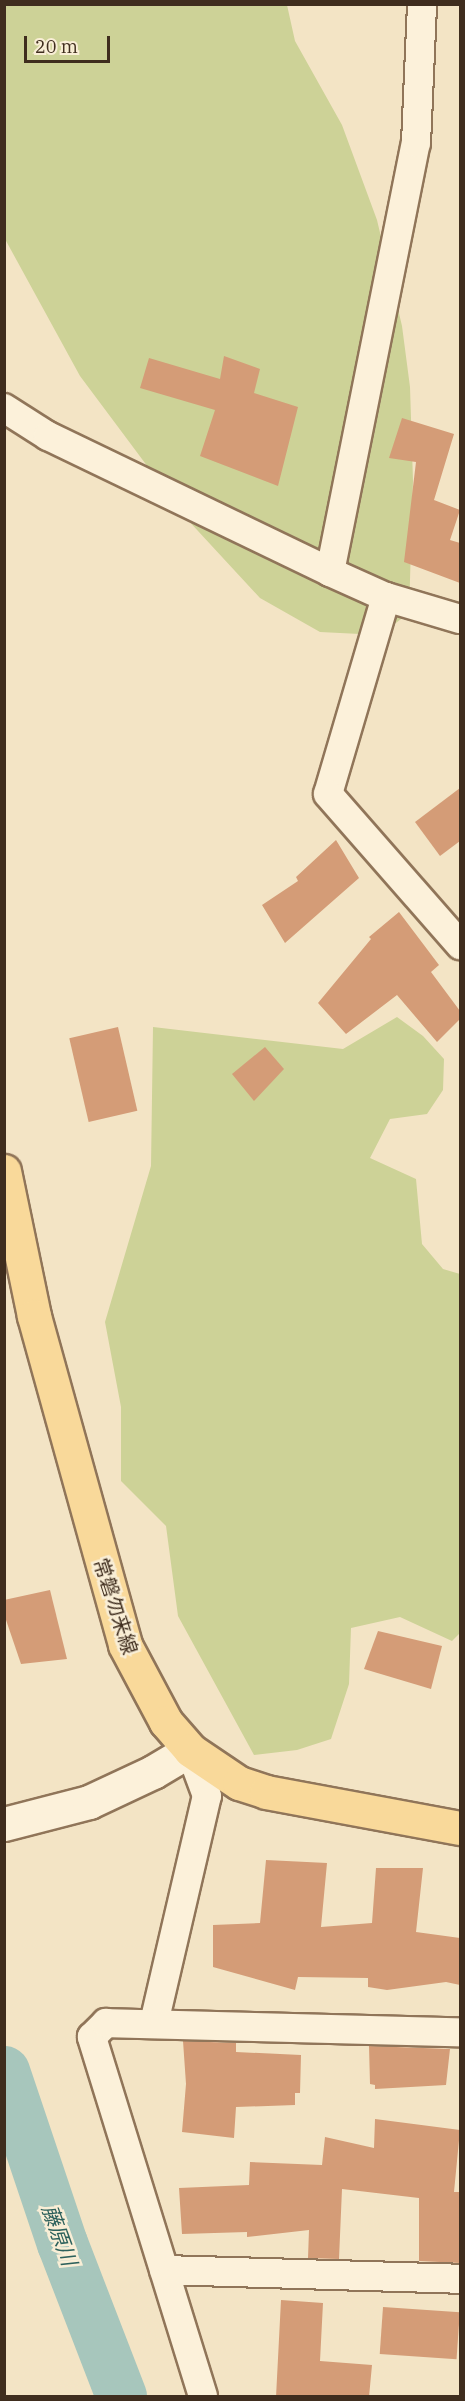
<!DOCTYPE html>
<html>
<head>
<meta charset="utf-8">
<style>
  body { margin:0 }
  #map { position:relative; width:465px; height:2401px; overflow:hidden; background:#f3e4c5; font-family:"IBM Plex Serif","Noto Sans JP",serif }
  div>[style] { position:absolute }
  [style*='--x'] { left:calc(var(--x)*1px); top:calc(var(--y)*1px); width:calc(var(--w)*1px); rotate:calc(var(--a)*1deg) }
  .green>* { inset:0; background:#cdd297 }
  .river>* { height:51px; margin:-25.5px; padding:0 25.5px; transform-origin:25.5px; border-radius:25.5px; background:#a7c6bc }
  .building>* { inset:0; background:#d49c77; transform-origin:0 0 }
  .roads { filter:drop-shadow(2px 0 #907559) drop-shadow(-2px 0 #907559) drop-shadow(0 2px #907559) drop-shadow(0 -2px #907559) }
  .street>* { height:28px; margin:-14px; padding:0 14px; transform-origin:14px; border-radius:14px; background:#fcf1da }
  .secondary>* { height:33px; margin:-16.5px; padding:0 16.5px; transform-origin:16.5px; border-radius:16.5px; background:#fcf1da }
  .primary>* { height:33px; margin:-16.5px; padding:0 16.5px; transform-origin:16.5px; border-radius:16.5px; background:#f9d99a }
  span { translate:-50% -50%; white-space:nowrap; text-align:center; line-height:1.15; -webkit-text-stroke:5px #f9eed6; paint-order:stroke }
  .street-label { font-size:20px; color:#3f2d1e }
  .water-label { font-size:21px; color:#2c605b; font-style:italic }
  .frame { position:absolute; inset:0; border:6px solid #3f2d1e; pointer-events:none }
  .scale { position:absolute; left:24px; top:36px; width:86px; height:27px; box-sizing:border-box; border:3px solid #3f2d1e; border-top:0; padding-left:8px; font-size:18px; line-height:21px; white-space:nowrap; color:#3f2d1e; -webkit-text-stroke:4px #f9eed6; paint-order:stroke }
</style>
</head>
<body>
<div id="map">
  <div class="green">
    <div style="clip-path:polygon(4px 5px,287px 5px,295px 41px,342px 125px,377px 220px,402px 326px,410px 387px,413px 481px,409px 613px,380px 635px,320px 632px,260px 598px,186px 518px,80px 376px,5px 239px)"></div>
    <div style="clip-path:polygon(397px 1017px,423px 1036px,444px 1059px,443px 1090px,427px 1114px,390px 1119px,370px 1158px,416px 1179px,422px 1244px,443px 1269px,460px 1274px,460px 1633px,452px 1641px,400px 1617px,351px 1628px,349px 1684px,331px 1739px,297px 1750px,254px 1755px,178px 1616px,166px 1526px,121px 1481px,121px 1407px,105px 1322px,151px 1166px,153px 1027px,343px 1049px)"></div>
  </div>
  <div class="river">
    <div style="--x:4;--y:2071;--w:182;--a:71.4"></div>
    <div style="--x:62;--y:2243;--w:164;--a:68.9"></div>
  </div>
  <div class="building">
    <div style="clip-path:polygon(224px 356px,260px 369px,254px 393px,298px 407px,278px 486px,200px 456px,215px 410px,140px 388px,149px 358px,220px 379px)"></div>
    <div style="clip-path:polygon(402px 418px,454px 434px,434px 500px,460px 510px,450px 540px,460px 543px,460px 583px,404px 562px,416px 462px,389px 458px)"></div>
    <div style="clip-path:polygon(460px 788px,460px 841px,440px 856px,415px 822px)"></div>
    <div style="clip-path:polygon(336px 840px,359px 878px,285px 943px,262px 905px,298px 881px,296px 877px)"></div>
    <div style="clip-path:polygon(399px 912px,439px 965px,431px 972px,460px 1011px,460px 1019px,437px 1042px,397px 995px,346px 1034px,318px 1003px,371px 939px,369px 937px)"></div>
    <div style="left:118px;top:1027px;width:86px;height:50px;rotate:77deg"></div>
    <div style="clip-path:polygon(265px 1047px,284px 1069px,254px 1101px,232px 1074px)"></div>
    <div style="clip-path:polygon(50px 1590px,67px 1659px,21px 1664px,4px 1614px,4px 1600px)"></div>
    <div style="clip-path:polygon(378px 1631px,442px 1646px,431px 1689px,364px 1669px)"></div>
    <div style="clip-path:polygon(266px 1860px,327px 1863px,321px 1927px,372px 1923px,376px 1868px,423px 1868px,416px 1932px,460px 1938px,460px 1985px,446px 1982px,387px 1990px,368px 1987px,368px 1978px,298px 1977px,295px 1990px,213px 1967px,213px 1925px,260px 1923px)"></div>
    <div style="clip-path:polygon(183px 2041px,236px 2043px,236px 2052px,301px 2055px,300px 2093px,295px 2093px,295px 2105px,236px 2107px,234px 2138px,182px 2132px,186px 2084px)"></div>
    <div style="clip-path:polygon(369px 2046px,450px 2049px,446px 2085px,375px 2089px,375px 2085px,370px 2084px)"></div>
    <div style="clip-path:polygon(375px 2119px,460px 2130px,454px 2192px,460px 2192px,460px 2263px,419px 2261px,419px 2198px,342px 2189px,339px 2259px,308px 2258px,309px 2230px,247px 2237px,247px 2232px,182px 2234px,179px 2188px,249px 2185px,250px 2162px,322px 2165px,325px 2137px,374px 2148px)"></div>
    <div style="clip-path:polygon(281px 2300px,323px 2303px,320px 2361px,372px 2365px,369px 2397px,276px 2397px)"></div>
    <div style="left:383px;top:2307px;width:77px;height:47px;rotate:4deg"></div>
  </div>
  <div class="roads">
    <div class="street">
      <div style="--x:4;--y:408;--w:52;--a:32.5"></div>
      <div style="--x:48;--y:436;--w:313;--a:25.7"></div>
      <div style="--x:330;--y:572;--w:61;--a:24.1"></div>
      <div style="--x:386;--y:597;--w:77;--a:16.6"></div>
      <div style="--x:330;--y:572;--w:438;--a:-78.7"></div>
      <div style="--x:416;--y:143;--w:139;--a:-87.5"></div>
      <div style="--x:386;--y:597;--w:205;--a:106.4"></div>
      <div style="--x:328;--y:794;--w:201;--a:48.8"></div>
      <div style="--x:154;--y:2023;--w:233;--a:-76.9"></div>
      <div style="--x:207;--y:1796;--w:49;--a:-110.3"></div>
      <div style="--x:164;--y:2270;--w:296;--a:1.7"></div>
      <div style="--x:203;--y:2396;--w:376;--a:-107.2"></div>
      <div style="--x:92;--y:2037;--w:20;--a:-45"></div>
      <div style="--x:106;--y:2023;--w:354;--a:1.5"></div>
    </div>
    <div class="secondary">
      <div style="--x:4;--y:1824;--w:88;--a:-14.5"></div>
      <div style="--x:89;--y:1802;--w:71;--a:-25.1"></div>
      <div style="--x:153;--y:1772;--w:43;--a:-30.7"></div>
    </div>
    <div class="primary">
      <div style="--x:4;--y:1171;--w:148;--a:78.3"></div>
      <div style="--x:34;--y:1316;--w:341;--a:74.5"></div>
      <div style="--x:125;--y:1645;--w:87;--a:62"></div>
      <div style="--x:166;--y:1722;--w:37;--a:49"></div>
      <div style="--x:190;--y:1750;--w:59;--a:34"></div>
      <div style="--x:239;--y:1783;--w:28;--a:18"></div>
      <div style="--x:266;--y:1792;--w:197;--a:10.5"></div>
    </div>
  </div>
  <div class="street-label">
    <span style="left:116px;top:1606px;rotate:72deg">常磐勿来線</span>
  </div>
  <div class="water-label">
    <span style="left:60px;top:2235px;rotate:70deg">藤原川</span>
  </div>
  <div class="frame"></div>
  <div class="scale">20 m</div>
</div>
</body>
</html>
